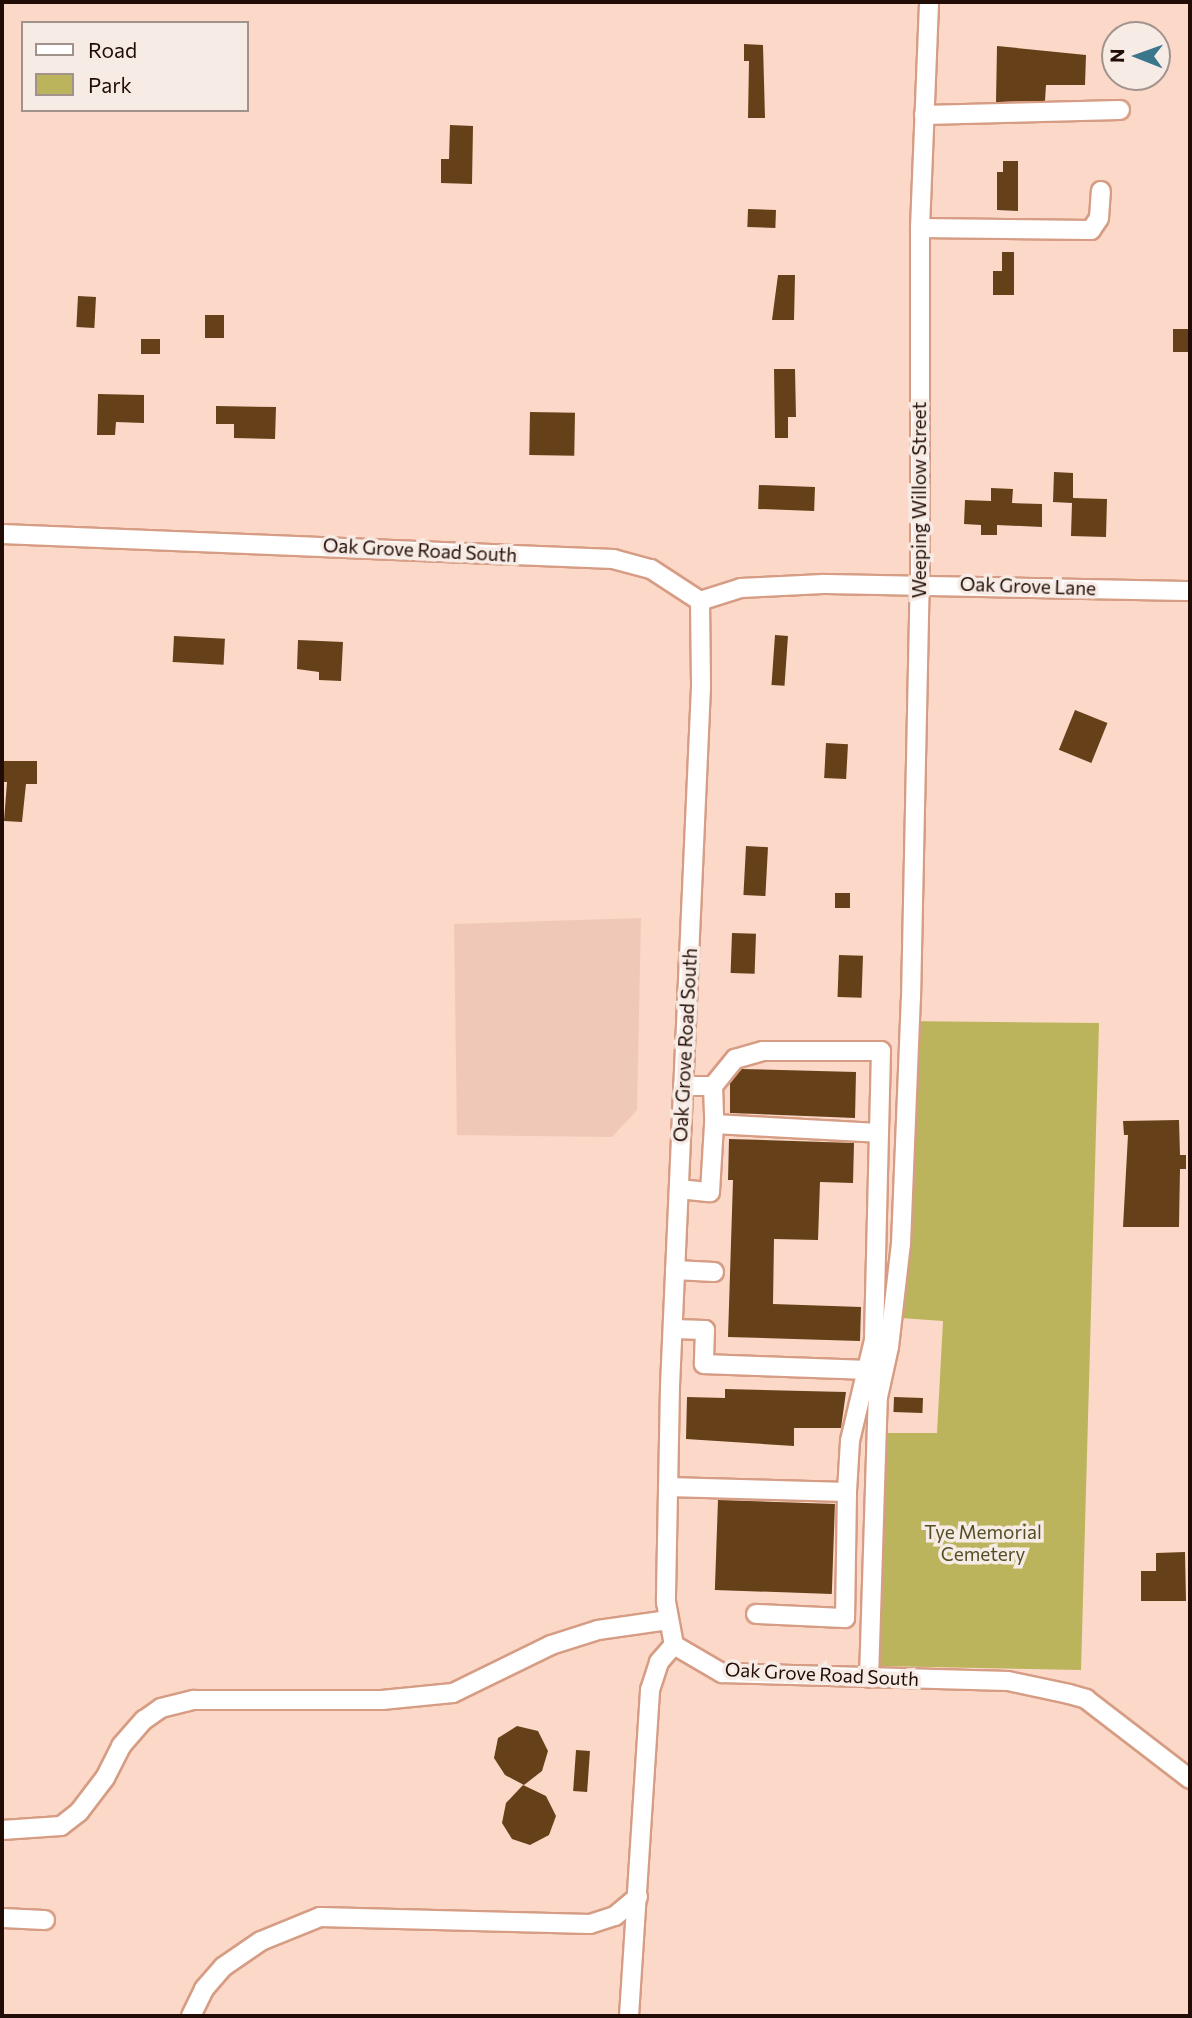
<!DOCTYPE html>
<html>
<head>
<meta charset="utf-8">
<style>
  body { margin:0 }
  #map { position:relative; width:1192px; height:2018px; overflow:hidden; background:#fcd8c8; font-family:Commissioner,sans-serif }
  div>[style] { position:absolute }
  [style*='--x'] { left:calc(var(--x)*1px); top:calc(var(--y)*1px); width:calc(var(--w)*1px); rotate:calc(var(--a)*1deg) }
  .built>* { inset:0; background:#f0c8b8 }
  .green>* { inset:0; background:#bbb45d }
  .building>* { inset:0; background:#654019; transform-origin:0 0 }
  .roads { filter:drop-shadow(2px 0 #d69d84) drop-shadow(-2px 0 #d69d84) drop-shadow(0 2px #d69d84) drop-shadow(0 -2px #d69d84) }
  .minor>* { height:18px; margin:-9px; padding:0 9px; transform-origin:9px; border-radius:9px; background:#fff }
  span { translate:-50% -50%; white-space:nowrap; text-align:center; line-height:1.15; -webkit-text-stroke:7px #f7ebe6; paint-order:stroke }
  .street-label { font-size:19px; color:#210d05 }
  .park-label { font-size:19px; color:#514e24 }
  .frame { position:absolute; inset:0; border:4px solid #210d05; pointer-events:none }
  .legend { position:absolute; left:21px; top:21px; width:228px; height:91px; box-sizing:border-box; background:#f7ebe6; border:2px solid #a1928c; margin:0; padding:9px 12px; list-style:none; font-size:21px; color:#210d05 }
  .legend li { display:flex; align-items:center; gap:14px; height:35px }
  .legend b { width:35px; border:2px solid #a1928c }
  .north { position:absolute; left:1101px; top:21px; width:70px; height:70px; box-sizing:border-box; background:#f7ebe6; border:2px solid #a1928c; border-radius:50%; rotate:271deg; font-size:19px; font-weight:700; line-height:28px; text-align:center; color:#210d05 }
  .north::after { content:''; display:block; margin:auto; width:24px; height:32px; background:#3a778d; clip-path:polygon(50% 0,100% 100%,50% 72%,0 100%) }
</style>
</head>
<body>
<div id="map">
  <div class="built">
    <div style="clip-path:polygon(641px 918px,637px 1110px,612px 1137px,457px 1135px,454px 924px)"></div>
  </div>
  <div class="green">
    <div style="clip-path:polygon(900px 1021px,1099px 1023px,1081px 1670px,878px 1666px,885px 1433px,937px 1433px,943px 1321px,887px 1317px)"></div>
  </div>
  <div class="building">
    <div style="clip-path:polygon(744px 44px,763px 45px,765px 118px,748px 118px,749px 61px,744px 61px)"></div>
    <div style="clip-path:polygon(997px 46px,1086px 55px,1085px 85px,1046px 85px,1045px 101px,996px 102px)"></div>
    <div style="clip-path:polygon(450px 125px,473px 126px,472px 184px,441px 183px,441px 159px,449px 159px)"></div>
    <div style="clip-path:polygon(1003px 161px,1018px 161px,1018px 211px,997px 210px,997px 172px,1003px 172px)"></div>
    <div style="left:748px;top:209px;width:28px;height:18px;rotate:2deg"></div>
    <div style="clip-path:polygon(1002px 252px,1014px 252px,1014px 295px,993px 295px,993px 271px,1002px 271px)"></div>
    <div style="clip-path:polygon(778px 275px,795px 275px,794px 320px,772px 320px)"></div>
    <div style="left:78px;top:296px;width:18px;height:31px;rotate:3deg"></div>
    <div style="left:205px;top:315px;width:19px;height:23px"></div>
    <div style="left:1173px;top:329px;width:17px;height:23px"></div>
    <div style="left:141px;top:339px;width:19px;height:15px"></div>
    <div style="clip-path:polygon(774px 369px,795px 369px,796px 417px,788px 417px,788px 438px,775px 438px)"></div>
    <div style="clip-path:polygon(98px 394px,144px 395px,144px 423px,116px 422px,115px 435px,97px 435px)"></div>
    <div style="clip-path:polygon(216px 406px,276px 407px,275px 439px,234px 438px,234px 424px,216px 424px)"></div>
    <div style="left:530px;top:412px;width:45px;height:43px;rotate:1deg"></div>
    <div style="clip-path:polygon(1054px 472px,1073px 473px,1073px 498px,1107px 499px,1106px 537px,1071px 536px,1072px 503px,1053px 502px)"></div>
    <div style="left:759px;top:485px;width:56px;height:24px;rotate:2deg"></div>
    <div style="clip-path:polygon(991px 488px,1013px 489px,1012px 503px,1042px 504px,1042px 527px,997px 525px,997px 535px,981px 535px,981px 525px,964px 524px,965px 500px,991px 501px)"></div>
    <div style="left:775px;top:635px;width:13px;height:50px;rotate:4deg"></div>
    <div style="left:174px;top:636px;width:51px;height:26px;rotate:3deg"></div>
    <div style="clip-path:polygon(298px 640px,343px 642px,341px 681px,319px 680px,319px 672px,297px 669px)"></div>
    <div style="left:1075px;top:710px;width:35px;height:43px;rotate:22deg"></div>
    <div style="left:826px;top:743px;width:22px;height:35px;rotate:3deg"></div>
    <div style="clip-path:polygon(2px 761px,37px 761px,37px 784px,26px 784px,22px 822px,4px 821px,7px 782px,2px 782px)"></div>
    <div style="left:746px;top:846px;width:22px;height:49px;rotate:3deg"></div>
    <div style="left:835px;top:893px;width:15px;height:15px"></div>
    <div style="left:732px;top:933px;width:24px;height:40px;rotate:2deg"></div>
    <div style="left:839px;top:955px;width:24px;height:42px;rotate:2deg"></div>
    <div style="clip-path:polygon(741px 1069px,856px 1072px,855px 1118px,730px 1113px,730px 1083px)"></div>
    <div style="clip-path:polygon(1179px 1120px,1180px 1155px,1186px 1155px,1186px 1169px,1180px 1169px,1179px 1227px,1123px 1227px,1128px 1135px,1124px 1135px,1123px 1121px)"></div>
    <div style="clip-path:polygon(729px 1139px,854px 1143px,853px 1183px,820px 1182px,818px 1240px,774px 1239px,773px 1304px,861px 1307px,860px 1341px,728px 1337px,733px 1180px,728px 1180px)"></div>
    <div style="clip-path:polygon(725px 1389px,846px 1392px,841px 1428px,794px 1428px,794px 1446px,686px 1439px,687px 1397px,725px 1398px)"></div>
    <div style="left:894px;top:1397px;width:29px;height:15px;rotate:2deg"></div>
    <div style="left:718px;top:1500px;width:117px;height:90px;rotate:2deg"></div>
    <div style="clip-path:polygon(1185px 1552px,1186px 1601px,1141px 1601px,1141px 1571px,1156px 1571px,1156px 1553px)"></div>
    <div style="clip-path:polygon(517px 1726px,538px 1731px,548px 1751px,542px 1771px,524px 1785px,505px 1775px,494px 1758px,498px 1738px)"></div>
    <div style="left:576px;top:1750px;width:14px;height:41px;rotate:4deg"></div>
    <div style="clip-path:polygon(523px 1785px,546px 1796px,556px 1816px,549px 1835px,530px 1845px,512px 1839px,502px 1823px,506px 1803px)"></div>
  </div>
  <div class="roads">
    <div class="minor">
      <div style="--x:924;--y:115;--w:196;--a:-1.5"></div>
      <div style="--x:920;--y:228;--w:171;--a:0.7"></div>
      <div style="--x:1091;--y:230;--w:14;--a:-56"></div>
      <div style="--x:1099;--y:218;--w:27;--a:-86"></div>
      <div style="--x:2;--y:534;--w:612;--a:2.34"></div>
      <div style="--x:613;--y:559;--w:39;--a:15"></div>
      <div style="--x:651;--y:569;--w:59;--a:33.1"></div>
      <div style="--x:700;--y:601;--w:86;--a:89.3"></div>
      <div style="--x:701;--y:687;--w:701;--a:92.54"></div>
      <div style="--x:670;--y:1387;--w:215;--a:91.1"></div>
      <div style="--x:666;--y:1602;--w:44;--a:79.5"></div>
      <div style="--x:674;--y:1645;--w:56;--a:30.3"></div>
      <div style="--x:722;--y:1673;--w:286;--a:1.6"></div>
      <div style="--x:1008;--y:1681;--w:62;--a:12"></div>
      <div style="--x:1069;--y:1694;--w:18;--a:16"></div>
      <div style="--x:1086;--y:1699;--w:131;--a:37.6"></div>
      <div style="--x:700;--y:601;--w:43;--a:-17.6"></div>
      <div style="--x:741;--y:588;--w:82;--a:-2.8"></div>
      <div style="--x:823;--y:584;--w:367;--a:1.1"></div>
      <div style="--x:683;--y:1086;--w:30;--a:0"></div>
      <div style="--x:713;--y:1086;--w:35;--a:-51"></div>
      <div style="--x:735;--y:1059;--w:29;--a:-16"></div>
      <div style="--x:763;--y:1051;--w:118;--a:0"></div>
      <div style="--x:881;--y:1051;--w:289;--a:91.4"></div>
      <div style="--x:874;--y:1340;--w:104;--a:103.4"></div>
      <div style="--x:850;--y:1441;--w:51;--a:93.4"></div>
      <div style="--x:713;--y:1086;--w:38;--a:88"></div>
      <div style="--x:679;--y:1189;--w:31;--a:6"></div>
      <div style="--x:710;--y:1192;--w:68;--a:-86.6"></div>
      <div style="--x:714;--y:1124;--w:164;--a:3.1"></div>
      <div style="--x:675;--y:1270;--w:39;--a:3"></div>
      <div style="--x:673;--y:1329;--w:32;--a:2"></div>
      <div style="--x:705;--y:1330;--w:34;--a:92"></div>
      <div style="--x:704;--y:1364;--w:163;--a:2.1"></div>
      <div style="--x:668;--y:1487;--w:179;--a:1.6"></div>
      <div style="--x:847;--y:1492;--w:126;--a:90.9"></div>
      <div style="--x:845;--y:1618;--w:89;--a:-177.4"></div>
      <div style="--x:869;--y:1678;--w:281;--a:-88.2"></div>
      <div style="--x:878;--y:1397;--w:51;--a:-77.6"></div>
      <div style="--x:889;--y:1347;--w:104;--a:-83.4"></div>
      <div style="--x:901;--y:1244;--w:245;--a:-87.7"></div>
      <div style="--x:911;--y:999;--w:416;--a:-88.8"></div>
      <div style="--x:920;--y:583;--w:355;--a:-90"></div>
      <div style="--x:920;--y:228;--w:226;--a:-87.7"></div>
      <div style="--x:2;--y:1830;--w:59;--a:-3.9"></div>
      <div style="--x:61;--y:1826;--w:23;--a:-38"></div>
      <div style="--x:79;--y:1812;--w:43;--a:-52.6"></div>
      <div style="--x:105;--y:1778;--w:36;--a:-63"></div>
      <div style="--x:121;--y:1746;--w:35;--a:-49"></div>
      <div style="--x:144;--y:1720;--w:21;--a:-35"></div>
      <div style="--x:161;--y:1708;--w:34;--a:-14"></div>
      <div style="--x:194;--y:1700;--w:188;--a:0"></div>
      <div style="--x:382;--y:1700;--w:71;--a:-5.6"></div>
      <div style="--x:453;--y:1693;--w:109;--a:-26.1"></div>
      <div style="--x:551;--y:1645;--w:49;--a:-17.7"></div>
      <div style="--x:598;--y:1630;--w:71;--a:-8.1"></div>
      <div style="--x:2;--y:1918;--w:43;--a:2.7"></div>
      <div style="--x:191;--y:2016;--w:30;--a:-64"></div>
      <div style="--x:204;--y:1989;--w:29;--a:-49"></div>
      <div style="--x:223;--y:1967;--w:46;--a:-34.4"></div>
      <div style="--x:261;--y:1941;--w:64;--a:-22.1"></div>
      <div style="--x:320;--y:1917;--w:270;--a:1.5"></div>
      <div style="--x:590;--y:1924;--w:26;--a:-18"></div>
      <div style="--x:615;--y:1916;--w:30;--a:-40"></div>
      <div style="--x:629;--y:2016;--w:327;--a:-86.3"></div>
      <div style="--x:650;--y:1690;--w:29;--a:-72"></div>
      <div style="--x:659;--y:1662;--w:23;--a:-49"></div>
    </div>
  </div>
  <div class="street-label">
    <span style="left:919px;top:500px;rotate:-90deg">Weeping Willow Street</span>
    <span style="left:420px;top:550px;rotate:3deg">Oak Grove Road South</span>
    <span style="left:1028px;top:586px;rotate:2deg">Oak Grove Lane</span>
    <span style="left:685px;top:1045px;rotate:-87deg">Oak Grove Road South</span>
    <span style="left:822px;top:1674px;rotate:3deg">Oak Grove Road South</span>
  </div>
  <div class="park-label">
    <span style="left:983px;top:1543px">Tye Memorial<br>Cemetery</span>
  </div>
  <div class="frame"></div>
  <ul class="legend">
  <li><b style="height:9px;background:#fff"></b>Road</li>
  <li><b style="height:19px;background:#bbb45d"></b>Park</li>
  </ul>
  <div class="north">N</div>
</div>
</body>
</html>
